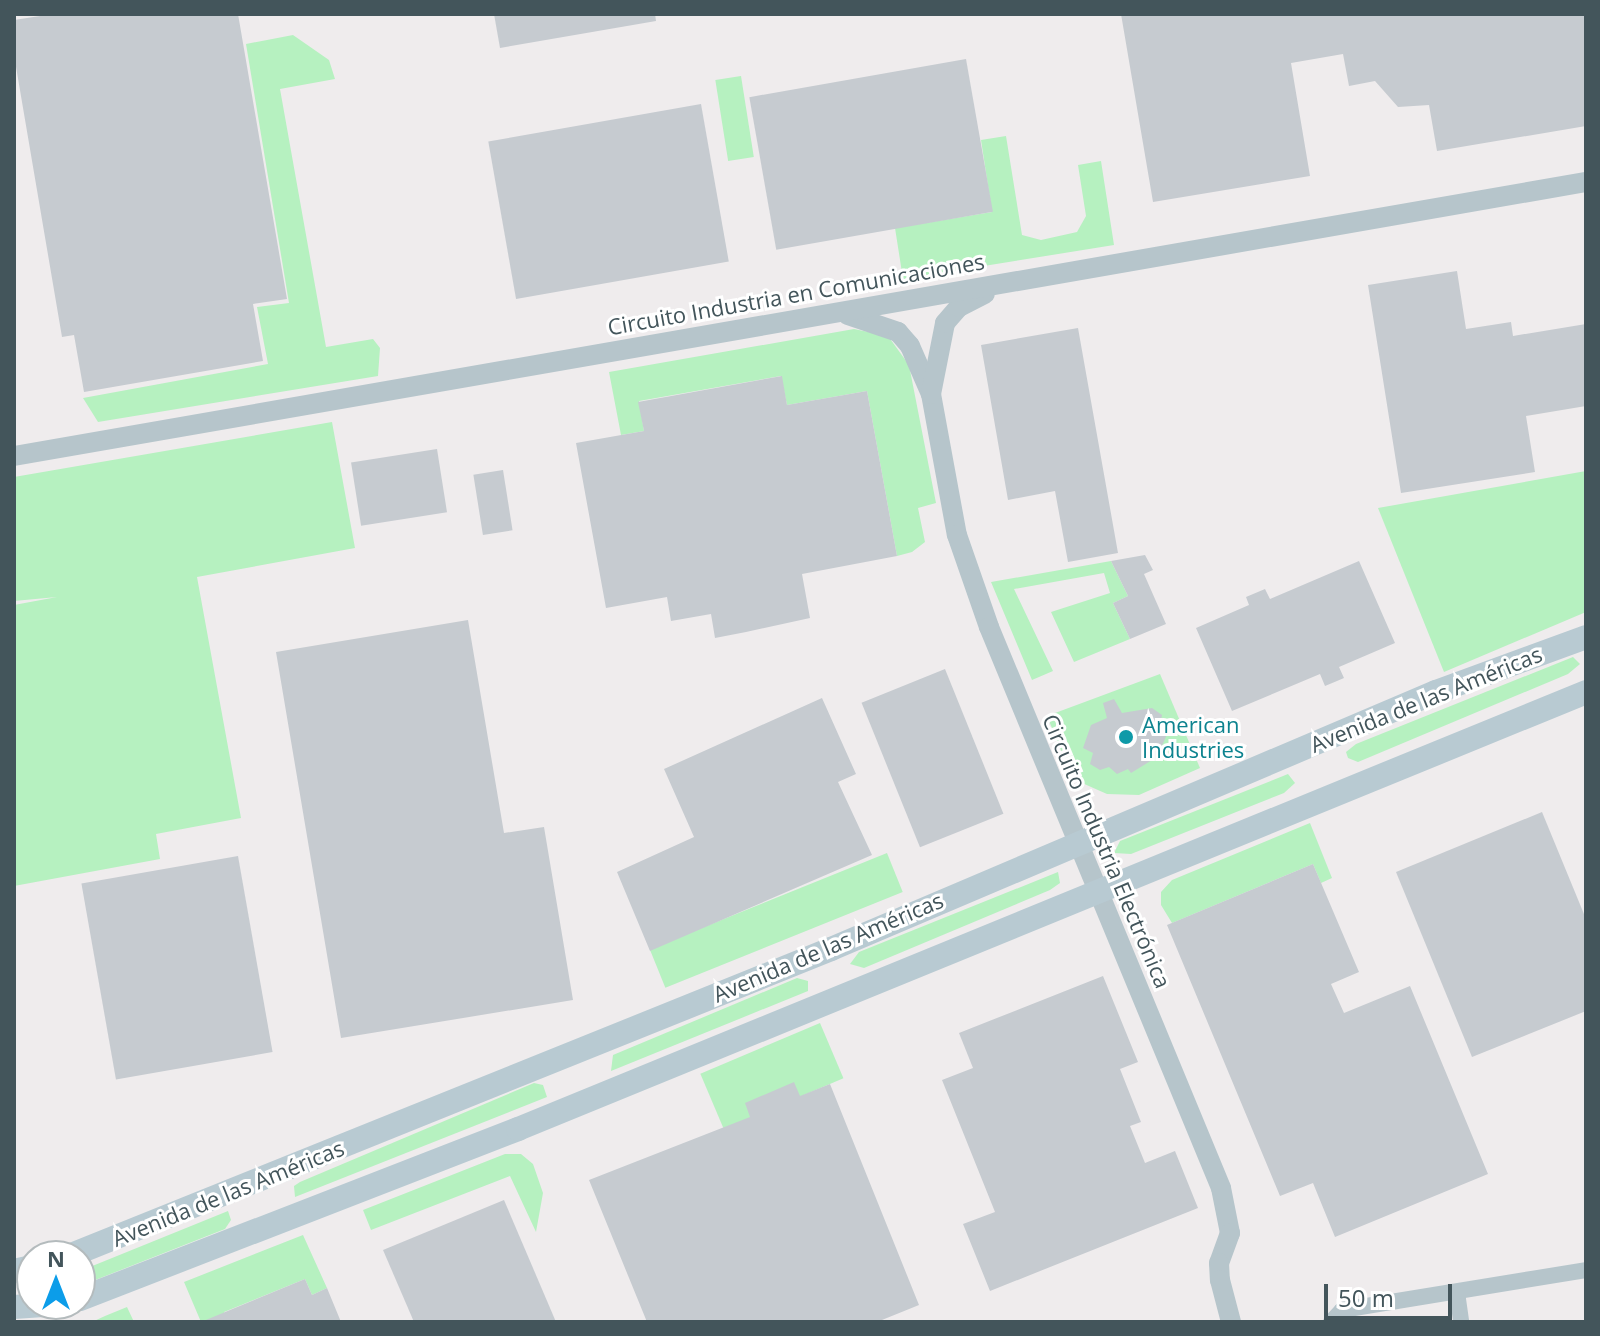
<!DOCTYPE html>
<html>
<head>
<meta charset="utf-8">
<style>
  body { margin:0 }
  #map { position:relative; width:1600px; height:1336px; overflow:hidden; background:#efeced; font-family:"Open Sans",sans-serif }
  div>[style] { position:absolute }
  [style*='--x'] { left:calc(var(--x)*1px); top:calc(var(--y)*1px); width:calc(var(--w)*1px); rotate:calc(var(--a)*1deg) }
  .green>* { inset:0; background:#b6f1c0; transform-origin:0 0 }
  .building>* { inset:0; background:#c6cbd0; transform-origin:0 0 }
  .minor>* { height:16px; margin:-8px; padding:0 8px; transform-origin:8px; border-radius:8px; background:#b6c5cb }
  .tertiary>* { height:20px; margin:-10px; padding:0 10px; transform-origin:10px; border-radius:10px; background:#b6c5cb }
  .secondary>* { height:24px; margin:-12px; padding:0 12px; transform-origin:12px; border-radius:12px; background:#b8cad2 }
  .dots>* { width:22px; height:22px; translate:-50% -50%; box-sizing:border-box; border:4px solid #fff; border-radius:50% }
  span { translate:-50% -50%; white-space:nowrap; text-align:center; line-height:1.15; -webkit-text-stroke:6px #fff; paint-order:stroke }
  .street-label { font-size:22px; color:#43555b }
  .culture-label { font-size:22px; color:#0d838f }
  .left { translate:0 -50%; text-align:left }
  .frame { position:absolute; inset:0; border:16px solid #43555b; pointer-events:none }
  .north { position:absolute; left:16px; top:1240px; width:80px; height:80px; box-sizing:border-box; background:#fff; border:2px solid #b4bbbd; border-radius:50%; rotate:0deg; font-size:22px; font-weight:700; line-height:32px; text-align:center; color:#43555b }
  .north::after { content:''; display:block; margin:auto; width:28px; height:36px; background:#0c9de9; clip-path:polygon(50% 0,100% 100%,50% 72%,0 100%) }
  .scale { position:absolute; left:1324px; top:1284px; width:128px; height:36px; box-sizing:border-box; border:4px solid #43555b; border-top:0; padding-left:10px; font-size:24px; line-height:28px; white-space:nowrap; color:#43555b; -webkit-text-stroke:6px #fff; paint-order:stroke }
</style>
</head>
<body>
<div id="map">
  <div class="green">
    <div style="clip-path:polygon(293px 35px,329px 60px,335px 79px,280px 89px,326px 347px,373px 339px,380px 348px,378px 376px,98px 422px,83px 398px,268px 364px,257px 307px,289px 303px,246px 44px)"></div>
    <div style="left:741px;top:76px;width:82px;height:26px;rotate:81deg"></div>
    <div style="clip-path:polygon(1006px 136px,1022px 235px,1041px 240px,1077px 232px,1086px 216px,1078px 165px,1101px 161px,1114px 245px,903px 279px,895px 228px,992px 212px,981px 140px)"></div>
    <div style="clip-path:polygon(854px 329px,888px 336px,909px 365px,936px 503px,918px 508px,925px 542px,912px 552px,897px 556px,867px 391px,787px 405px,781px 376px,639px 401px,644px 431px,621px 435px,609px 372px)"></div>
    <div style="clip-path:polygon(332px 422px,355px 548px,197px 577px,241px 818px,156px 834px,160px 859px,14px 886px,14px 605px,57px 597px,14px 601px,14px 477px)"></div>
    <div style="clip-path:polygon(1586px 471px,1586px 612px,1444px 672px,1378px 508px)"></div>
    <div style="clip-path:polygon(1111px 561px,1128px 596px,1113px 603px,1130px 639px,1074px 662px,1051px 612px,1110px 593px,1104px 573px,1014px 589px,1053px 671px,1032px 680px,991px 582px)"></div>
    <div style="clip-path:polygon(1573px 657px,1580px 664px,1568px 674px,1358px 762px,1348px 758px,1346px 752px,1356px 744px)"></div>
    <div style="clip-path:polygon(1160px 674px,1200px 768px,1139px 795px,1107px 794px,1073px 779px,1047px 716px)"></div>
    <div style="clip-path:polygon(1288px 774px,1295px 783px,1284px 793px,1131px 854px,1114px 853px,1120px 841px)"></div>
    <div style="clip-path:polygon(1310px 823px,1332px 878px,1321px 883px,1313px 864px,1172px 923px,1161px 905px,1161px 892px,1172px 880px)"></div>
    <div style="left:887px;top:853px;width:42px;height:256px;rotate:68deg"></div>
    <div style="clip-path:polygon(1058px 872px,1060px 883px,1050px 890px,864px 968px,850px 964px,859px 952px)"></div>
    <div style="clip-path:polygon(797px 978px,808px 981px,808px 991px,611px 1071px,613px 1055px)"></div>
    <div style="left:820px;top:1023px;width:60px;height:130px;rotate:67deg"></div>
    <div style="clip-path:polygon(534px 1083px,543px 1085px,547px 1097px,295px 1197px,294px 1186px,300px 1182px)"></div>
    <div style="clip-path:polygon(505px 1154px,521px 1154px,533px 1164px,543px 1193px,536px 1232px,510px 1176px,371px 1230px,363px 1210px)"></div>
    <div style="clip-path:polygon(228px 1211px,231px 1220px,225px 1229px,80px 1286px,80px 1271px)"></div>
    <div style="clip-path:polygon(303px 1235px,327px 1288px,312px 1295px,305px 1279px,224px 1312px,227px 1322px,201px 1322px,184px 1282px)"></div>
    <div style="clip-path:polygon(127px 1307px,134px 1322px,92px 1322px,105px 1316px)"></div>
  </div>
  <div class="building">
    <div style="clip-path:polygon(53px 14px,238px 14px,287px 299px,253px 304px,263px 361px,84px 392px,74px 335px,62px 337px,14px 55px,14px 20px)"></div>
    <div style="clip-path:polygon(494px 14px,655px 14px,656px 21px,500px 48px)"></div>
    <div style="clip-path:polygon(1121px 14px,1586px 14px,1586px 126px,1437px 151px,1429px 105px,1398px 107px,1375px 81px,1349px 86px,1343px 54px,1291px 63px,1310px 176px,1153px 202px)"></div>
    <div style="left:966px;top:59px;width:155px;height:220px;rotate:80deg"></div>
    <div style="left:701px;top:104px;width:160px;height:216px;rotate:80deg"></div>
    <div style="clip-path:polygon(1457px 271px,1466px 329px,1511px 322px,1513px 336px,1586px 324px,1586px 406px,1526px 416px,1535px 472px,1401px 493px,1368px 285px)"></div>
    <div style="clip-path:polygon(1078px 328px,1118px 553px,1068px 562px,1055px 491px,1008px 500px,981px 345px)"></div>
    <div style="clip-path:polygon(782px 376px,787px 405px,867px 391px,897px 556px,802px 574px,810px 618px,746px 632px,715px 638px,711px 614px,671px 621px,667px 597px,606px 608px,576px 443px,644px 431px,638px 402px)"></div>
    <div style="left:437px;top:449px;width:64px;height:87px;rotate:81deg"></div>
    <div style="left:503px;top:470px;width:61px;height:30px;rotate:81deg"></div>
    <div style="clip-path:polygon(1145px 555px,1153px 570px,1144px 574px,1166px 624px,1130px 639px,1113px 603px,1128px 596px,1111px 561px)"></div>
    <div style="clip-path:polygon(1359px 561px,1395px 643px,1339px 667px,1344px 678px,1337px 681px,1325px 686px,1320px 674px,1232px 711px,1196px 628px,1249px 605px,1246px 597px,1265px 589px,1270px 599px)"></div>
    <div style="clip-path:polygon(468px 620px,504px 833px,544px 827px,573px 1000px,341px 1038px,276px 652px)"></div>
    <div style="left:945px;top:669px;width:156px;height:90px;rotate:68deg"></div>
    <div style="clip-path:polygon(822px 698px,856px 774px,838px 782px,872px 855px,650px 951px,617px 872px,694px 837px,664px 769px)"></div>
    <div style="clip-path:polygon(1114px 699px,1122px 713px,1152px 708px,1162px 715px,1160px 726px,1168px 732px,1157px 757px,1131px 773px,1128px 769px,1117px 774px,1109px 767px,1100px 770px,1090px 764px,1093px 753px,1083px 748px,1091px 725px,1107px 718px,1103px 703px)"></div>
    <div style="clip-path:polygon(1542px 812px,1586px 919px,1586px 1011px,1472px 1057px,1396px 872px)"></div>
    <div style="left:238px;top:856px;width:199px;height:159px;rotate:80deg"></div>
    <div style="clip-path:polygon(1313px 864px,1359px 972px,1331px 984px,1344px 1013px,1410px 986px,1488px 1174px,1335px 1237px,1313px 1183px,1280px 1196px,1167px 925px)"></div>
    <div style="clip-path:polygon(1103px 976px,1138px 1062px,1120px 1069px,1141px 1122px,1130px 1126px,1145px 1163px,1175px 1151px,1198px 1208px,990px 1291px,963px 1224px,995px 1212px,942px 1080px,973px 1068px,959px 1033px)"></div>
    <div style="clip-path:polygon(794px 1082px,800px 1096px,830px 1084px,919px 1305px,877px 1322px,647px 1322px,589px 1180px,750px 1117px,745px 1103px)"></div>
    <div style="clip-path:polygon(504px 1200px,556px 1322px,414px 1322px,383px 1250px)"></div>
    <div style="clip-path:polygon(305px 1279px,312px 1295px,327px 1288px,341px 1322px,201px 1322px)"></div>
  </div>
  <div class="minor">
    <div style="--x:1457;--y:1292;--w:30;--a:82"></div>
    <div style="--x:1331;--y:1322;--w:16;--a:-47"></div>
    <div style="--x:1342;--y:1310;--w:247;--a:-9.3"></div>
  </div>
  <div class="tertiary">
    <div style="--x:848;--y:315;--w:53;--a:18.8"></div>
    <div style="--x:898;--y:332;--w:18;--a:49"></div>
    <div style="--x:910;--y:346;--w:52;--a:66.4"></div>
    <div style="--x:931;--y:394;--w:143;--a:79.6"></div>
    <div style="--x:957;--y:535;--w:97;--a:70.8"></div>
    <div style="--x:989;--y:627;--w:607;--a:67.53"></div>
    <div style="--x:1221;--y:1188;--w:46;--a:78.7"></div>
    <div style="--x:1230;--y:1233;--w:32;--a:110"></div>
    <div style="--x:1219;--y:1263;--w:17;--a:87"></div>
    <div style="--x:1220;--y:1280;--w:43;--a:75.3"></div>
    <div style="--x:931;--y:394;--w:72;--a:-78.8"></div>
    <div style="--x:945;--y:323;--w:21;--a:-49"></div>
    <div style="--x:959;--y:307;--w:29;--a:-27"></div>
    <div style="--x:14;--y:456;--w:1596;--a:-9.89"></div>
  </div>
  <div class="secondary">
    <div style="--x:69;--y:1256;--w:822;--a:-21.94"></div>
    <div style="--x:831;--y:949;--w:657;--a:-23.02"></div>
    <div style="--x:1436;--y:692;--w:160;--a:-20.1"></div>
    <div style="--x:14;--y:1271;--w:18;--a:-13"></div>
    <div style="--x:80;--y:1299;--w:470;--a:-21.2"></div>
    <div style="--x:518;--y:1129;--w:1154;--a:-22.25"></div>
    <div style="--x:14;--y:1307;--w:44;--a:-3.9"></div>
  </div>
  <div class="dots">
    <div style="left:1126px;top:737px;background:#0f9aa8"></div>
  </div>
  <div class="street-label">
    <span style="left:796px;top:294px;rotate:-10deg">Circuito Industria en Comunicaciones</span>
    <span style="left:1426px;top:699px;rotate:-22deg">Avenida de las Américas</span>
    <span style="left:1107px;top:851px;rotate:67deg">Circuito Industria Electrónica</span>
    <span style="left:828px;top:947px;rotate:-23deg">Avenida de las Américas</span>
    <span style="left:228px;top:1193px;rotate:-22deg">Avenida de las Américas</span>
  </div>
  <div class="culture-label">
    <span class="left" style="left:1142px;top:737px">American<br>Industries</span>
  </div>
  <div class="frame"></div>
  <div class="north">N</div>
  <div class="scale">50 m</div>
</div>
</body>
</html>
